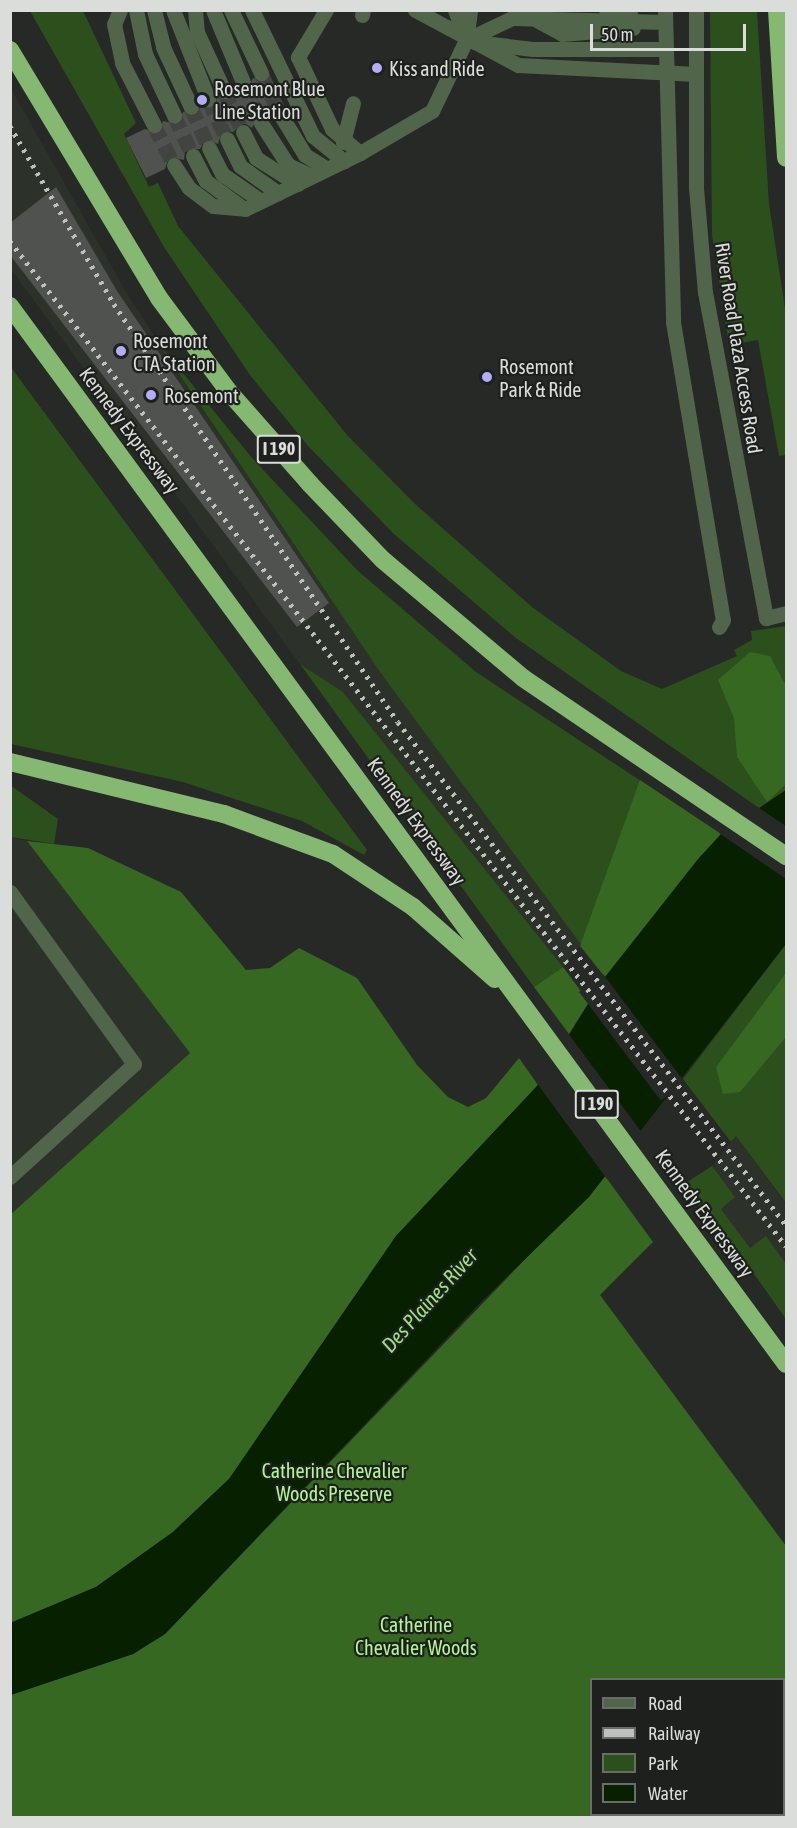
<!DOCTYPE html>
<html>
<head>
<meta charset="utf-8">
<style>
  body { margin:0 }
  #map { position:relative; width:797px; height:1828px; overflow:hidden; background:#272926; font-family:"Asap Condensed",sans-serif }
  div>[style] { position:absolute }
  [style*='--x'] { left:calc(var(--x)*1px); top:calc(var(--y)*1px); width:calc(var(--w)*1px); rotate:calc(var(--a)*1deg) }
  .built>* { inset:0; background:#2c322a }
  .green>* { inset:0; background:#2b501b }
  .forest>* { inset:0; background:#376822 }
  .water>* { inset:0; background:#072100 }
  .pier>* { inset:0; background:#272926; transform-origin:0 0 }
  .building>* { inset:0; background:#4f524e }
  .minor-tunnel>* { height:15px; margin-top:-7.5px; transform-origin:0; background:repeating-linear-gradient(90deg,#424441 0 15px,transparent 0 23px) }
  .minor>* { height:15px; margin:-7.5px; padding:0 7.5px; transform-origin:7.5px; border-radius:7.5px; background:#506549 }
  .highway>* { height:18px; margin:-9px; padding:0 9px; transform-origin:9px; border-radius:9px; background:#85b971 }
  .rail>* { height:4.5px; margin-top:-2.25px; transform-origin:0; background:repeating-linear-gradient(90deg,#bfc1be 0 3px,transparent 0 9px) }
  .dots>* { width:16px; height:16px; translate:-50% -50%; box-sizing:border-box; border:3px solid #1d201c; border-radius:50% }
  span { translate:-50% -50%; white-space:nowrap; text-align:center; line-height:1.15; -webkit-text-stroke:4.5px #1d201c; paint-order:stroke }
  .shield-label span { padding:2px 4px; background:#1d201c; border:2px solid; border-radius:4px; -webkit-text-stroke-width:0 }
  .shield-label { font-size:18px; color:#dbddda; font-weight:700 }
  .poi-label { font-size:20px; color:#dbddda }
  .left { translate:0 -50%; text-align:left }
  .street-label { font-size:20px; color:#dbddda }
  .park-label { font-size:20px; color:#b1f797 }
  .water-label { font-size:21px; color:#9ce282; font-style:italic }
  .frame { position:absolute; inset:0; border:12px solid #dbddda; pointer-events:none }
  .legend { position:absolute; left:590px; top:1678px; width:195px; height:138px; box-sizing:border-box; background:#1d201c; border:2px solid #696c68; margin:0; padding:8px 10px; list-style:none; font-size:18px; color:#dbddda }
  .legend li { display:flex; align-items:center; gap:12px; height:30px }
  .legend b { width:30px; border:2px solid #696c68 }
  .scale { position:absolute; left:590px; top:24px; width:156px; height:27px; box-sizing:border-box; border:3px solid #dbddda; border-top:0; padding-left:8px; font-size:18px; line-height:21px; white-space:nowrap; color:#dbddda; -webkit-text-stroke:4px #1d201c; paint-order:stroke }
</style>
</head>
<body>
<div id="map">
  <div class="built">
    <div style="clip-path:polygon(10px 87px,127px 294px,201px 407px,380px 672px,584px 941px,563px 967px,343px 692px,300px 664px,11px 269px)"></div>
    <div style="clip-path:polygon(10px 837px,27px 841px,190px 1053px,11px 1215px)"></div>
    <div style="clip-path:polygon(736px 1136px,786px 1204px,786px 1264px,766px 1237px,750px 1248px,721px 1209px,735px 1197px,712px 1166px)"></div>
  </div>
  <div class="green">
    <div style="clip-path:polygon(30px 11px,83px 11px,136px 123px,124px 134px,149px 187px,158px 183px,178px 226px,347px 435px,415px 504px,532px 607px,621px 671px,662px 689px,737px 656px,734px 650px,752px 640px,751px 631px,786px 626px,786px 790px,759px 808px,516px 638px,394px 534px,309px 447px,250px 375px,164px 247px)"></div>
    <div style="clip-path:polygon(710px 11px,757px 11px,769px 204px,786px 315px,786px 455px,779px 456px,758px 340px,729px 345px,712px 235px)"></div>
    <div style="clip-path:polygon(157px 341px,252px 458px,357px 570px,476px 672px,721px 834px,605px 977px,380px 672px)"></div>
    <div style="clip-path:polygon(10px 366px,367px 850px,364px 855px,302px 821px,183px 782px,11px 744px)"></div>
    <div style="clip-path:polygon(300px 664px,343px 692px,563px 967px,534px 987px)"></div>
    <div style="clip-path:polygon(10px 785px,58px 819px,54px 844px,11px 837px)"></div>
    <div style="clip-path:polygon(786px 944px,786px 1203px,736px 1136px,731px 1142px,683px 1079px)"></div>
    <div style="clip-path:polygon(712px 1166px,735px 1197px,721px 1209px,750px 1248px,766px 1236px,786px 1264px,786px 1319px,737px 1250px,681px 1186px)"></div>
  </div>
  <div class="forest">
    <div style="clip-path:polygon(750px 652px,770px 656px,786px 686px,786px 784px,767px 802px,737px 757px,734px 718px,718px 680px)"></div>
    <div style="clip-path:polygon(640px 780px,721px 834px,605px 977px,580px 946px)"></div>
    <div style="clip-path:polygon(27px 841px,88px 848px,181px 892px,246px 970px,270px 968px,299px 948px,357px 978px,417px 1065px,448px 1097px,468px 1107px,486px 1098px,519px 1058px,538px 1085px,396px 1236px,229px 1479px,173px 1532px,96px 1587px,11px 1623px,10px 1215px,190px 1053px)"></div>
    <div style="clip-path:polygon(563px 967px,589px 1002px,569px 1034px,534px 987px)"></div>
    <div style="clip-path:polygon(786px 973px,786px 1037px,740px 1092px,723px 1094px,716px 1067px)"></div>
    <div style="clip-path:polygon(evenodd,605px 1176px,653px 1242px,600px 1295px,786px 1546px,786px 1817px,11px 1817px,10px 1695px,133px 1654px,165px 1634px,605px 1176px,592px 1680px,784px 1680px,784px 1814px,592px 1814px,592px 1680px)"></div>
  </div>
  <div class="water">
    <div style="clip-path:polygon(786px 790px,786px 944px,589px 1197px,482px 1301px,165px 1634px,133px 1654px,11px 1695px,10px 1623px,96px 1587px,173px 1532px,229px 1479px,396px 1236px,538px 1085px,605px 977px,698px 859px,721px 834px)"></div>
  </div>
  <div class="pier">
    <div style="clip-path:polygon(756px 806px,786px 826px,786px 879px,719px 833px)"></div>
    <div style="left:603px;top:974px;width:136px;height:30px;rotate:53deg"></div>
    <div style="clip-path:polygon(567px 1032px,643px 1134px,607px 1179px,536px 1082px)"></div>
  </div>
  <div class="building">
    <div style="clip-path:polygon(253px 78px,268px 80px,279px 104px,272px 109px,271px 118px,260px 113px,252px 128px,243px 122px,233px 132px,222px 131px,218px 144px,205px 139px,200px 149px,185px 150px,184px 160px,169px 157px,165px 169px,146px 178px,126px 138px,145px 129px,158px 134px,163px 121px,178px 124px,183px 112px,199px 113px,200px 104px,212px 108px,217px 98px,232px 97px,233px 87px,247px 91px)"></div>
    <div style="clip-path:polygon(56px 187px,117px 291px,329px 603px,297px 627px,10px 255px,10px 223px)"></div>
  </div>
  <div class="minor-tunnel">
    <div style="--x:261;--y:73;--w:45;--a:65.1"></div>
    <div style="--x:243;--y:82;--w:45;--a:66.3"></div>
    <div style="--x:224;--y:91;--w:45;--a:65.1"></div>
    <div style="--x:208;--y:99;--w:44;--a:64.6"></div>
    <div style="--x:191;--y:107;--w:45;--a:66.3"></div>
    <div style="--x:174;--y:115;--w:45;--a:65.1"></div>
    <div style="--x:154;--y:125;--w:45;--a:63.4"></div>
  </div>
  <div class="minor">
    <div style="--x:120;--y:10;--w:15;--a:113"></div>
    <div style="--x:114;--y:24;--w:40;--a:78"></div>
    <div style="--x:122;--y:63;--w:70;--a:62.7"></div>
    <div style="--x:136;--y:10;--w:45;--a:78.4"></div>
    <div style="--x:145;--y:54;--w:68;--a:64.6"></div>
    <div style="--x:154;--y:10;--w:38;--a:76"></div>
    <div style="--x:163;--y:47;--w:66;--a:65"></div>
    <div style="--x:173;--y:10;--w:96;--a:68.5"></div>
    <div style="--x:195;--y:10;--w:22;--a:85"></div>
    <div style="--x:197;--y:32;--w:65;--a:65.4"></div>
    <div style="--x:213;--y:10;--w:78;--a:67.4"></div>
    <div style="--x:231;--y:10;--w:70;--a:64.5"></div>
    <div style="--x:252;--y:10;--w:140;--a:64.2"></div>
    <div style="--x:313;--y:136;--w:40;--a:39"></div>
    <div style="--x:326;--y:10;--w:55;--a:120.8"></div>
    <div style="--x:298;--y:57;--w:80;--a:64.7"></div>
    <div style="--x:332;--y:129;--w:37;--a:41"></div>
    <div style="--x:415;--y:10;--w:117;--a:28.1"></div>
    <div style="--x:518;--y:65;--w:178;--a:2.9"></div>
    <div style="--x:455;--y:10;--w:30;--a:70"></div>
    <div style="--x:606;--y:10;--w:25;--a:12"></div>
    <div style="--x:665;--y:10;--w:312;--a:88.5"></div>
    <div style="--x:673;--y:322;--w:302;--a:80.5"></div>
    <div style="--x:723;--y:620;--w:8;--a:120"></div>
    <div style="--x:696;--y:10;--w:178;--a:90"></div>
    <div style="--x:696;--y:188;--w:104;--a:85.1"></div>
    <div style="--x:705;--y:292;--w:332;--a:79.4"></div>
    <div style="--x:766;--y:618;--w:21;--a:-14"></div>
    <div style="--x:362;--y:15;--w:5;--a:-79"></div>
    <div style="--x:538;--y:21;--w:27;--a:28"></div>
    <div style="--x:562;--y:34;--w:71;--a:-4.8"></div>
    <div style="--x:466;--y:40;--w:51;--a:-25.6"></div>
    <div style="--x:512;--y:18;--w:153;--a:1.5"></div>
    <div style="--x:475;--y:42;--w:58;--a:6.9"></div>
    <div style="--x:533;--y:49;--w:132;--a:0"></div>
    <div style="--x:280;--y:114;--w:48;--a:58.6"></div>
    <div style="--x:305;--y:155;--w:26;--a:32"></div>
    <div style="--x:261;--y:123;--w:50;--a:57.3"></div>
    <div style="--x:288;--y:165;--w:26;--a:25"></div>
    <div style="--x:243;--y:132;--w:29;--a:63"></div>
    <div style="--x:256;--y:158;--w:49;--a:32.4"></div>
    <div style="--x:227;--y:139;--w:30;--a:64"></div>
    <div style="--x:240;--y:166;--w:47;--a:35.4"></div>
    <div style="--x:343;--y:142;--w:40;--a:-75.6"></div>
    <div style="--x:209;--y:148;--w:29;--a:63"></div>
    <div style="--x:222;--y:174;--w:47;--a:34.7"></div>
    <div style="--x:193;--y:156;--w:28;--a:63"></div>
    <div style="--x:206;--y:181;--w:42;--a:36.3"></div>
    <div style="--x:174;--y:165;--w:27;--a:57"></div>
    <div style="--x:189;--y:188;--w:30;--a:37"></div>
    <div style="--x:213;--y:206;--w:32;--a:5"></div>
    <div style="--x:245;--y:209;--w:128;--a:-26"></div>
    <div style="--x:360;--y:153;--w:83;--a:-30.3"></div>
    <div style="--x:432;--y:111;--w:79;--a:-64.4"></div>
    <div style="--x:466;--y:40;--w:30;--a:-82"></div>
    <div style="--x:10;--y:892;--w:212;--a:54.2"></div>
    <div style="--x:134;--y:1064;--w:168;--a:137.7"></div>
  </div>
  <div class="highway">
    <div style="--x:777;--y:10;--w:148;--a:86.5"></div>
    <div style="--x:10;--y:50;--w:289;--a:59"></div>
    <div style="--x:159;--y:298;--w:117;--a:53.3"></div>
    <div style="--x:229;--y:392;--w:123;--a:48.6"></div>
    <div style="--x:310;--y:484;--w:105;--a:46.2"></div>
    <div style="--x:383;--y:560;--w:183;--a:40.1"></div>
    <div style="--x:523;--y:678;--w:318;--a:34.1"></div>
    <div style="--x:10;--y:306;--w:1312;--a:53.74"></div>
    <div style="--x:10;--y:762;--w:220;--a:13.7"></div>
    <div style="--x:224;--y:814;--w:116;--a:20.2"></div>
    <div style="--x:333;--y:854;--w:96;--a:33.5"></div>
    <div style="--x:413;--y:907;--w:109;--a:41.3"></div>
  </div>
  <div class="rail">
    <div style="--x:10;--y:126;--w:206;--a:59.7"></div>
    <div style="--x:114;--y:304;--w:505;--a:55.81"></div>
    <div style="--x:398;--y:722;--w:635;--a:52.35"></div>
    <div style="--x:10;--y:241;--w:1270;--a:52.33"></div>
  </div>
  <div class="dots">
    <div style="left:377px;top:68px;background:#b3adf9"></div>
    <div style="left:202px;top:100px;background:#b3adf9"></div>
    <div style="left:121px;top:351px;background:#b3adf9"></div>
    <div style="left:487px;top:377px;background:#b3adf9"></div>
    <div style="left:151px;top:395px;background:#b3adf9"></div>
  </div>
  <div class="shield-label">
    <span style="left:279px;top:449px">I 190</span>
    <span style="left:597px;top:1104px">I 190</span>
  </div>
  <div class="poi-label">
    <span class="left" style="left:389px;top:68px">Kiss and Ride</span>
    <span class="left" style="left:214px;top:100px">Rosemont Blue<br>Line Station</span>
    <span class="left" style="left:133px;top:352px">Rosemont<br>CTA Station</span>
    <span class="left" style="left:499px;top:378px">Rosemont<br>Park &amp; Ride</span>
    <span class="left" style="left:164px;top:395px">Rosemont</span>
  </div>
  <div class="street-label">
    <span style="left:739px;top:348px;rotate:81deg">River Road Plaza Access Road</span>
    <span style="left:130px;top:430px;rotate:53deg">Kennedy Expressway</span>
    <span style="left:417px;top:821px;rotate:54deg">Kennedy Expressway</span>
    <span style="left:705px;top:1213px;rotate:54deg">Kennedy Expressway</span>
  </div>
  <div class="park-label">
    <span style="left:334px;top:1482px">Catherine Chevalier<br>Woods Preserve</span>
    <span style="left:416px;top:1636px">Catherine<br>Chevalier Woods</span>
  </div>
  <div class="water-label">
    <span style="left:429px;top:1300px;rotate:-48deg">Des Plaines River</span>
  </div>
  <div class="frame"></div>
  <ul class="legend">
  <li><b style="height:8px;background:#506549"></b>Road</li>
  <li><b style="height:8px;background:#bfc1be"></b>Railway</li>
  <li><b style="height:16px;background:#2b501b"></b>Park</li>
  <li><b style="height:16px;background:#072100"></b>Water</li>
  </ul>
  <div class="scale">50 m</div>
</div>
</body>
</html>
